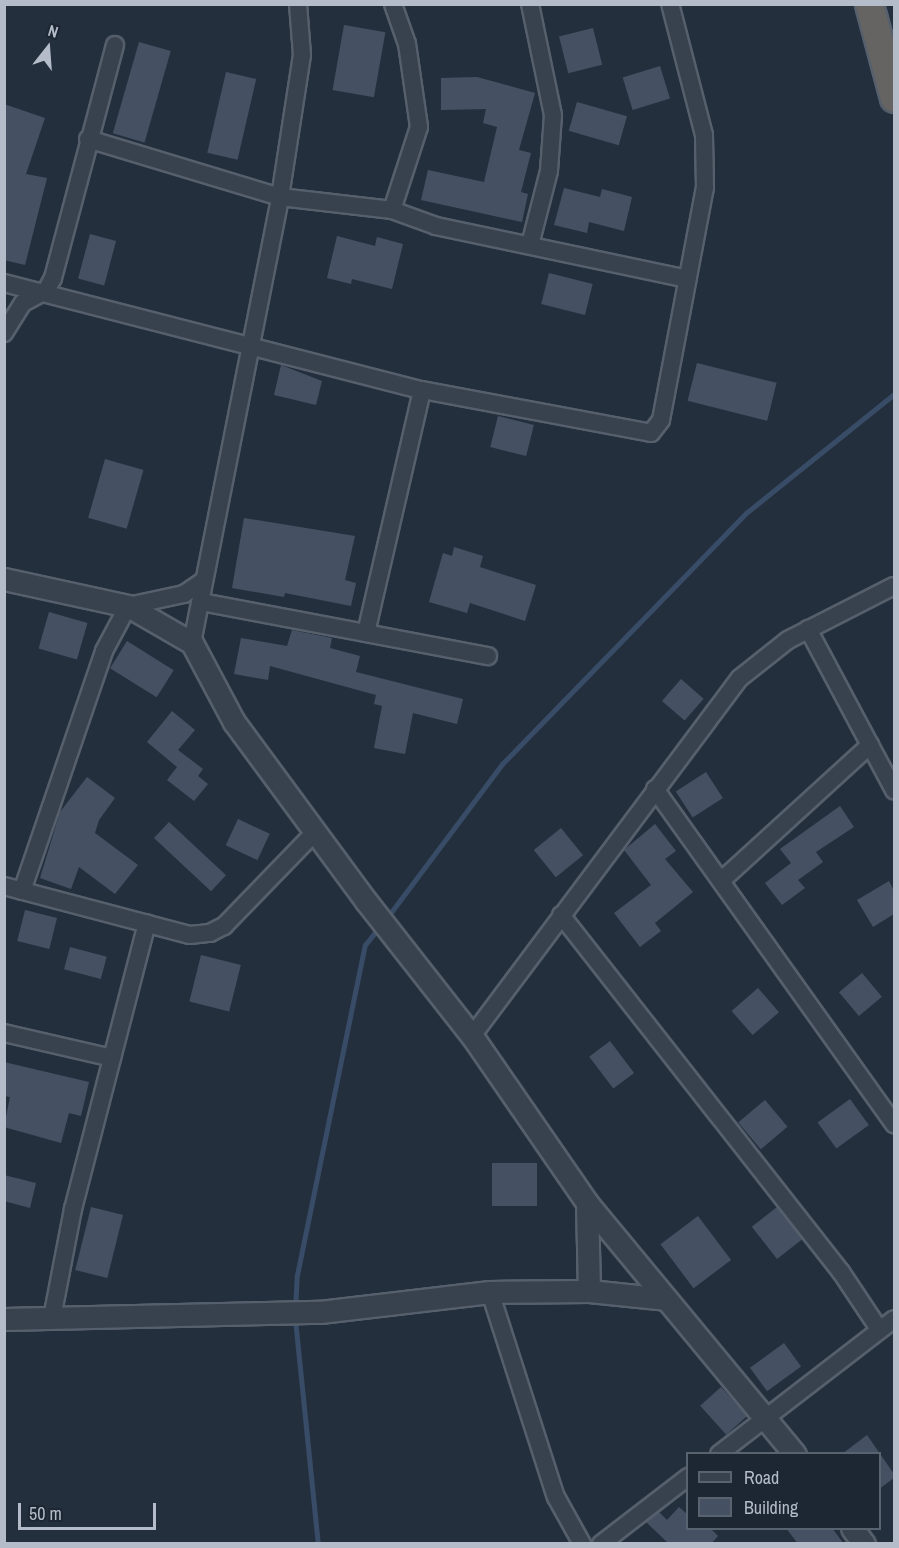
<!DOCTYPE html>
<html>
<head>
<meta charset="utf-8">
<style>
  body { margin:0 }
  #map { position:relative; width:899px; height:1548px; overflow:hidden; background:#242f3e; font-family:"Archivo Narrow",sans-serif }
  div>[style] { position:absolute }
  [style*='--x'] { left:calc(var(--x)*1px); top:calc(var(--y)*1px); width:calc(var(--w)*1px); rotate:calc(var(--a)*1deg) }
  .stream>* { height:5px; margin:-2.5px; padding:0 2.5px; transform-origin:2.5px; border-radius:2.5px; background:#394c67 }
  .building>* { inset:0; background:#455162; transform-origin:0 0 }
  .roads { filter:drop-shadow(2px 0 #565f6c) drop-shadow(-2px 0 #565f6c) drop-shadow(0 2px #565f6c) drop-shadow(0 -2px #565f6c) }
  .minor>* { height:16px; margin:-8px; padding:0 8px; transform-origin:8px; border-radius:8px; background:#38414e }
  .tertiary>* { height:21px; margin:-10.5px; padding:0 10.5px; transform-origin:10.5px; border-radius:10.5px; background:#38414e }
  .trunk>* { height:27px; margin:-13.5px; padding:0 13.5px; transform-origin:13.5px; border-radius:13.5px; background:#656462 }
  span { translate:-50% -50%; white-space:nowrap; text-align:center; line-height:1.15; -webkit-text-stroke:4.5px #1d2633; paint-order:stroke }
  .frame { position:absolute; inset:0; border:6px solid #b4bcc9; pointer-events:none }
  .legend { position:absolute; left:686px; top:1452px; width:195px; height:78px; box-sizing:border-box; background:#1d2633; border:2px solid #59626f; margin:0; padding:8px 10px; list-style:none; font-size:18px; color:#b4bcc9 }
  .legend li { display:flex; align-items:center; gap:12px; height:30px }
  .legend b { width:30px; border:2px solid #59626f }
  .north { position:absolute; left:18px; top:18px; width:60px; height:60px; -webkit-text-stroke:4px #1d2633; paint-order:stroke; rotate:17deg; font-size:16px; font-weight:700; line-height:24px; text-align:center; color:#b4bcc9 }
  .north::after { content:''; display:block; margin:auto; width:21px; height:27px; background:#b4bcc9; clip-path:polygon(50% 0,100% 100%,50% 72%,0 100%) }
  .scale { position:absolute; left:18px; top:1503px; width:138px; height:27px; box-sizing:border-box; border:3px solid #b4bcc9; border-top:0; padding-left:8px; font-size:18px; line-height:21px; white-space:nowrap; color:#b4bcc9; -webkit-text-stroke:4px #1d2633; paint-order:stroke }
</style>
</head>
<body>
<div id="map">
  <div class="stream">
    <div style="--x:386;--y:919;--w:194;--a:-53.2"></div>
    <div style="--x:502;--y:764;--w:350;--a:-45.8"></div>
    <div style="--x:746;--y:513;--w:190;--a:-38.8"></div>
    <div style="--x:295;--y:1309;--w:34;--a:-87"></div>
    <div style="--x:297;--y:1275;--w:337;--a:-78.4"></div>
    <div style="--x:365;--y:945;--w:24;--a:-52"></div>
    <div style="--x:295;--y:1319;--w:226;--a:84.2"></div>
  </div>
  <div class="building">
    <div style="left:344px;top:25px;width:42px;height:66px;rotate:10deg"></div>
    <div style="left:593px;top:28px;width:38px;height:35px;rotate:76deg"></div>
    <div style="left:139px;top:42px;width:33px;height:95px;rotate:16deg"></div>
    <div style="left:660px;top:66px;width:34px;height:39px;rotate:73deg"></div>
    <div style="left:226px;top:72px;width:31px;height:83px;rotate:13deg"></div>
    <div style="clip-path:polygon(477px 77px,535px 93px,519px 150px,531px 153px,521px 192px,528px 194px,522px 222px,421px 200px,428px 170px,484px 182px,497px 127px,483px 123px,486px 109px,441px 110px,441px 78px)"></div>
    <div style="left:577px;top:102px;width:52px;height:30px;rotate:16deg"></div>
    <div style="clip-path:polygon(4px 104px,45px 118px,26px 174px,47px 178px,25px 265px,4px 260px)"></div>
    <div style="clip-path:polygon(564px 188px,600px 197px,602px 189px,632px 197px,624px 231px,589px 222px,587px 233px,554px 225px)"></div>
    <div style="left:90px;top:234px;width:27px;height:46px;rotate:15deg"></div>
    <div style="clip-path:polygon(337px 236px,375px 246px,377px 237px,403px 244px,392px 289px,352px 279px,351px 284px,327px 278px)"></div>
    <div style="left:549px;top:273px;width:45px;height:32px;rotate:14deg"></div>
    <div style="left:697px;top:363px;width:82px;height:39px;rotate:14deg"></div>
    <div style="clip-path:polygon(281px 365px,322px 381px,316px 405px,274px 395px)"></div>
    <div style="left:498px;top:416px;width:37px;height:32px;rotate:14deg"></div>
    <div style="left:105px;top:459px;width:40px;height:61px;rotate:16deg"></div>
    <div style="clip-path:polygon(244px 518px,355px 536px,345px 580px,356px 583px,351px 606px,285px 593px,284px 597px,232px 588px)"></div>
    <div style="clip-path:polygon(454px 547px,483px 556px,480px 567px,536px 585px,525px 621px,470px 603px,467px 613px,429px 602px,443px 553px,452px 556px)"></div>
    <div style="left:49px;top:612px;width:40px;height:38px;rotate:16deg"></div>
    <div style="clip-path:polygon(292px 630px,332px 638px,330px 648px,360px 656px,356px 672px,463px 699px,457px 724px,413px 713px,405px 754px,374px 748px,382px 706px,374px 704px,376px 695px,270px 666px,268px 680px,234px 674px,241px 638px,287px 646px)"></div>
    <div style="left:127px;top:641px;width:55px;height:32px;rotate:32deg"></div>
    <div style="left:681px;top:679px;width:30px;height:29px;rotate:41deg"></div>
    <div style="clip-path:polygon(172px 711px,195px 730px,178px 750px,203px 769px,198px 776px,208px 784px,194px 801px,167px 780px,177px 767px,147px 742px)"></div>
    <div style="left:706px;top:772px;width:31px;height:36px;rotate:57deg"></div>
    <div style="clip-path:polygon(87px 777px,115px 798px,99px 820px,95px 833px,138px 865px,115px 894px,79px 867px,71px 889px,40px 878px,60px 812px)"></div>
    <div style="clip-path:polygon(840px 806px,854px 827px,816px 852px,823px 862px,798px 880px,805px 888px,782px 905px,765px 883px,791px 863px,780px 849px)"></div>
    <div style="left:238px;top:819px;width:35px;height:29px;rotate:25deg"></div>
    <div style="left:169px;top:822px;width:78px;height:22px;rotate:43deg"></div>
    <div style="clip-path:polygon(655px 824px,676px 851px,665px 859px,693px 892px,655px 923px,661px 931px,640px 947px,614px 913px,651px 885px,624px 850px)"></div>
    <div style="left:561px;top:828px;width:35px;height:35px;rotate:51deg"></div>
    <div style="clip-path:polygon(889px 881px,894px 891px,894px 914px,873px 927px,857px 900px)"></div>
    <div style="left:25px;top:910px;width:33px;height:32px;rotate:14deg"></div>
    <div style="left:70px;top:947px;width:38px;height:23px;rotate:15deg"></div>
    <div style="left:201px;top:955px;width:41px;height:48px;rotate:14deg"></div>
    <div style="left:862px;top:973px;width:31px;height:30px;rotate:50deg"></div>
    <div style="left:758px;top:988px;width:32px;height:35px;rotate:49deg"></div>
    <div style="left:610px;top:1041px;width:40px;height:26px;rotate:53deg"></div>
    <div style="clip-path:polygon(4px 1062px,89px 1082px,81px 1116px,69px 1113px,61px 1143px,4px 1127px,10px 1097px,4px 1096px)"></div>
    <div style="left:850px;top:1099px;width:32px;height:40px;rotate:54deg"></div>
    <div style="left:765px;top:1100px;width:35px;height:35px;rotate:50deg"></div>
    <div style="left:492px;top:1163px;width:45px;height:43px"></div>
    <div style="clip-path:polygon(4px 1175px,36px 1183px,30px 1208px,4px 1201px)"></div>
    <div style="left:91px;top:1207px;width:33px;height:65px;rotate:14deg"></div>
    <div style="left:777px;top:1207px;width:41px;height:32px;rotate:52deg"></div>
    <div style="left:698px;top:1216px;width:55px;height:47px;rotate:53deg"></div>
    <div style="left:784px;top:1343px;width:29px;height:42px;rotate:54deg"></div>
    <div style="left:721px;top:1387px;width:39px;height:28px;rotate:48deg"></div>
    <div style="clip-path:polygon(867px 1435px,894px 1474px,894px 1478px,879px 1489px,879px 1454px,842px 1454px)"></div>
    <div style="clip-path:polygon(679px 1507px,687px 1514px,687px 1528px,710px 1528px,718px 1536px,711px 1544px,669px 1544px,646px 1522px,659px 1512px,667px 1520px)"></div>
    <div style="clip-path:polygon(786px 1528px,832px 1528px,844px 1544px,798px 1544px)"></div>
  </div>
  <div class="roads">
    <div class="minor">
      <div style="--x:530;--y:4;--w:113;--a:78.3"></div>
      <div style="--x:553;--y:115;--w:56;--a:94.1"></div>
      <div style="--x:549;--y:171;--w:76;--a:104.4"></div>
      <div style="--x:88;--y:139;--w:201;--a:16.8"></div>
      <div style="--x:280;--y:197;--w:113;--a:6.6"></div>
      <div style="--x:392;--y:210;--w:47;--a:20"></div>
      <div style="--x:436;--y:226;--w:257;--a:11.9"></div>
      <div style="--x:392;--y:210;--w:87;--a:-72"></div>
      <div style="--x:419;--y:127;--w:84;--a:-98.2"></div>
      <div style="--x:407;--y:44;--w:42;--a:-109.3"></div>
      <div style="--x:4;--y:283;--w:431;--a:14.4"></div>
      <div style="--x:422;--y:390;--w:233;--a:10.6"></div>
      <div style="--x:651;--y:433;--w:16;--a:-52"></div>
      <div style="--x:661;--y:420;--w:236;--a:-79.3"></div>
      <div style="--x:705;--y:188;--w:53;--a:-91.1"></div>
      <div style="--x:704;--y:135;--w:135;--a:-104.5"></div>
      <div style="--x:4;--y:333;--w:36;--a:-58"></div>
      <div style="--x:23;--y:303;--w:26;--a:-28"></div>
      <div style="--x:46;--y:291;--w:15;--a:-62"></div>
      <div style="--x:53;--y:278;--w:241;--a:-75.1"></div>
      <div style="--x:202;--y:602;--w:291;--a:10.7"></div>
      <div style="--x:808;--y:629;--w:183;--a:61.9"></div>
      <div style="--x:366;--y:633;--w:249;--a:-77"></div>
      <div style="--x:192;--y:643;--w:455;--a:-78.8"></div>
      <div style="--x:280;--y:197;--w:144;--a:-81.2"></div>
      <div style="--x:302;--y:55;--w:51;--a:-94.5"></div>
      <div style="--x:655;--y:789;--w:412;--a:54.5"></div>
      <div style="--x:721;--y:881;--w:202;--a:-42.4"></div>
      <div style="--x:4;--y:886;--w:192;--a:14.8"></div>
      <div style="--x:190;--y:935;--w:20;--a:-6"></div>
      <div style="--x:210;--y:933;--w:16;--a:-27"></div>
      <div style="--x:224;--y:926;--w:131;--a:-45.9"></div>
      <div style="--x:22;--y:891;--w:254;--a:-71.1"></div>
      <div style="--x:104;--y:651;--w:51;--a:-61.9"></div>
      <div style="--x:128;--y:606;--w:57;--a:-12.1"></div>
      <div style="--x:184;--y:594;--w:22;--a:-34"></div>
      <div style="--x:561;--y:915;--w:454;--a:51.9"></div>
      <div style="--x:841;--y:1272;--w:69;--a:56.3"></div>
      <div style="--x:4;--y:1033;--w:111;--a:13"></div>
      <div style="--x:472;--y:1036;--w:447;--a:-53.2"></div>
      <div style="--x:740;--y:678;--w:61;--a:-38.4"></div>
      <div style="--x:788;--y:640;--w:119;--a:-27"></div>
      <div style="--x:490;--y:1292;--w:215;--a:72.2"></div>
      <div style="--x:556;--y:1497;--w:54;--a:61"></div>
      <div style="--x:52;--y:1318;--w:111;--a:-79.1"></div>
      <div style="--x:73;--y:1209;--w:295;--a:-75.5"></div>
      <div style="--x:719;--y:1454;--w:221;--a:-37.6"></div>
      <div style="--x:601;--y:1544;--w:110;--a:-37.6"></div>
    </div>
    <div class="tertiary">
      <div style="--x:4;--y:579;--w:127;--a:12.3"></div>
      <div style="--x:128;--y:606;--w:74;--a:30"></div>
      <div style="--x:192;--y:643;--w:89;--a:62"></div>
      <div style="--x:234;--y:722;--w:222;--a:53.6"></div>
      <div style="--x:366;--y:901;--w:172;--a:51.9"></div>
      <div style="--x:472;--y:1036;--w:203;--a:55.4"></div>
      <div style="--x:587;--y:1203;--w:326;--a:50.4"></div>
      <div style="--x:587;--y:1203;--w:88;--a:88.7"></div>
      <div style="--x:4;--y:1319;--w:316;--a:-1.3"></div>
      <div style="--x:320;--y:1312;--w:171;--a:-6.7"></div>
      <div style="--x:490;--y:1292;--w:99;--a:-0.6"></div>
      <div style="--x:589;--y:1291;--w:77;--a:5.9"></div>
      <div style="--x:852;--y:1528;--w:20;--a:53"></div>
    </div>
    <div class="trunk">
      <div style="--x:869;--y:4;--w:97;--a:75.1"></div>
    </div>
  </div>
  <div class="frame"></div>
  <ul class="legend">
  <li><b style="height:8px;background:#38414e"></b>Road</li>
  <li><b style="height:16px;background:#455162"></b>Building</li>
  </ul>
  <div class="north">N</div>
  <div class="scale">50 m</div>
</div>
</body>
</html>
